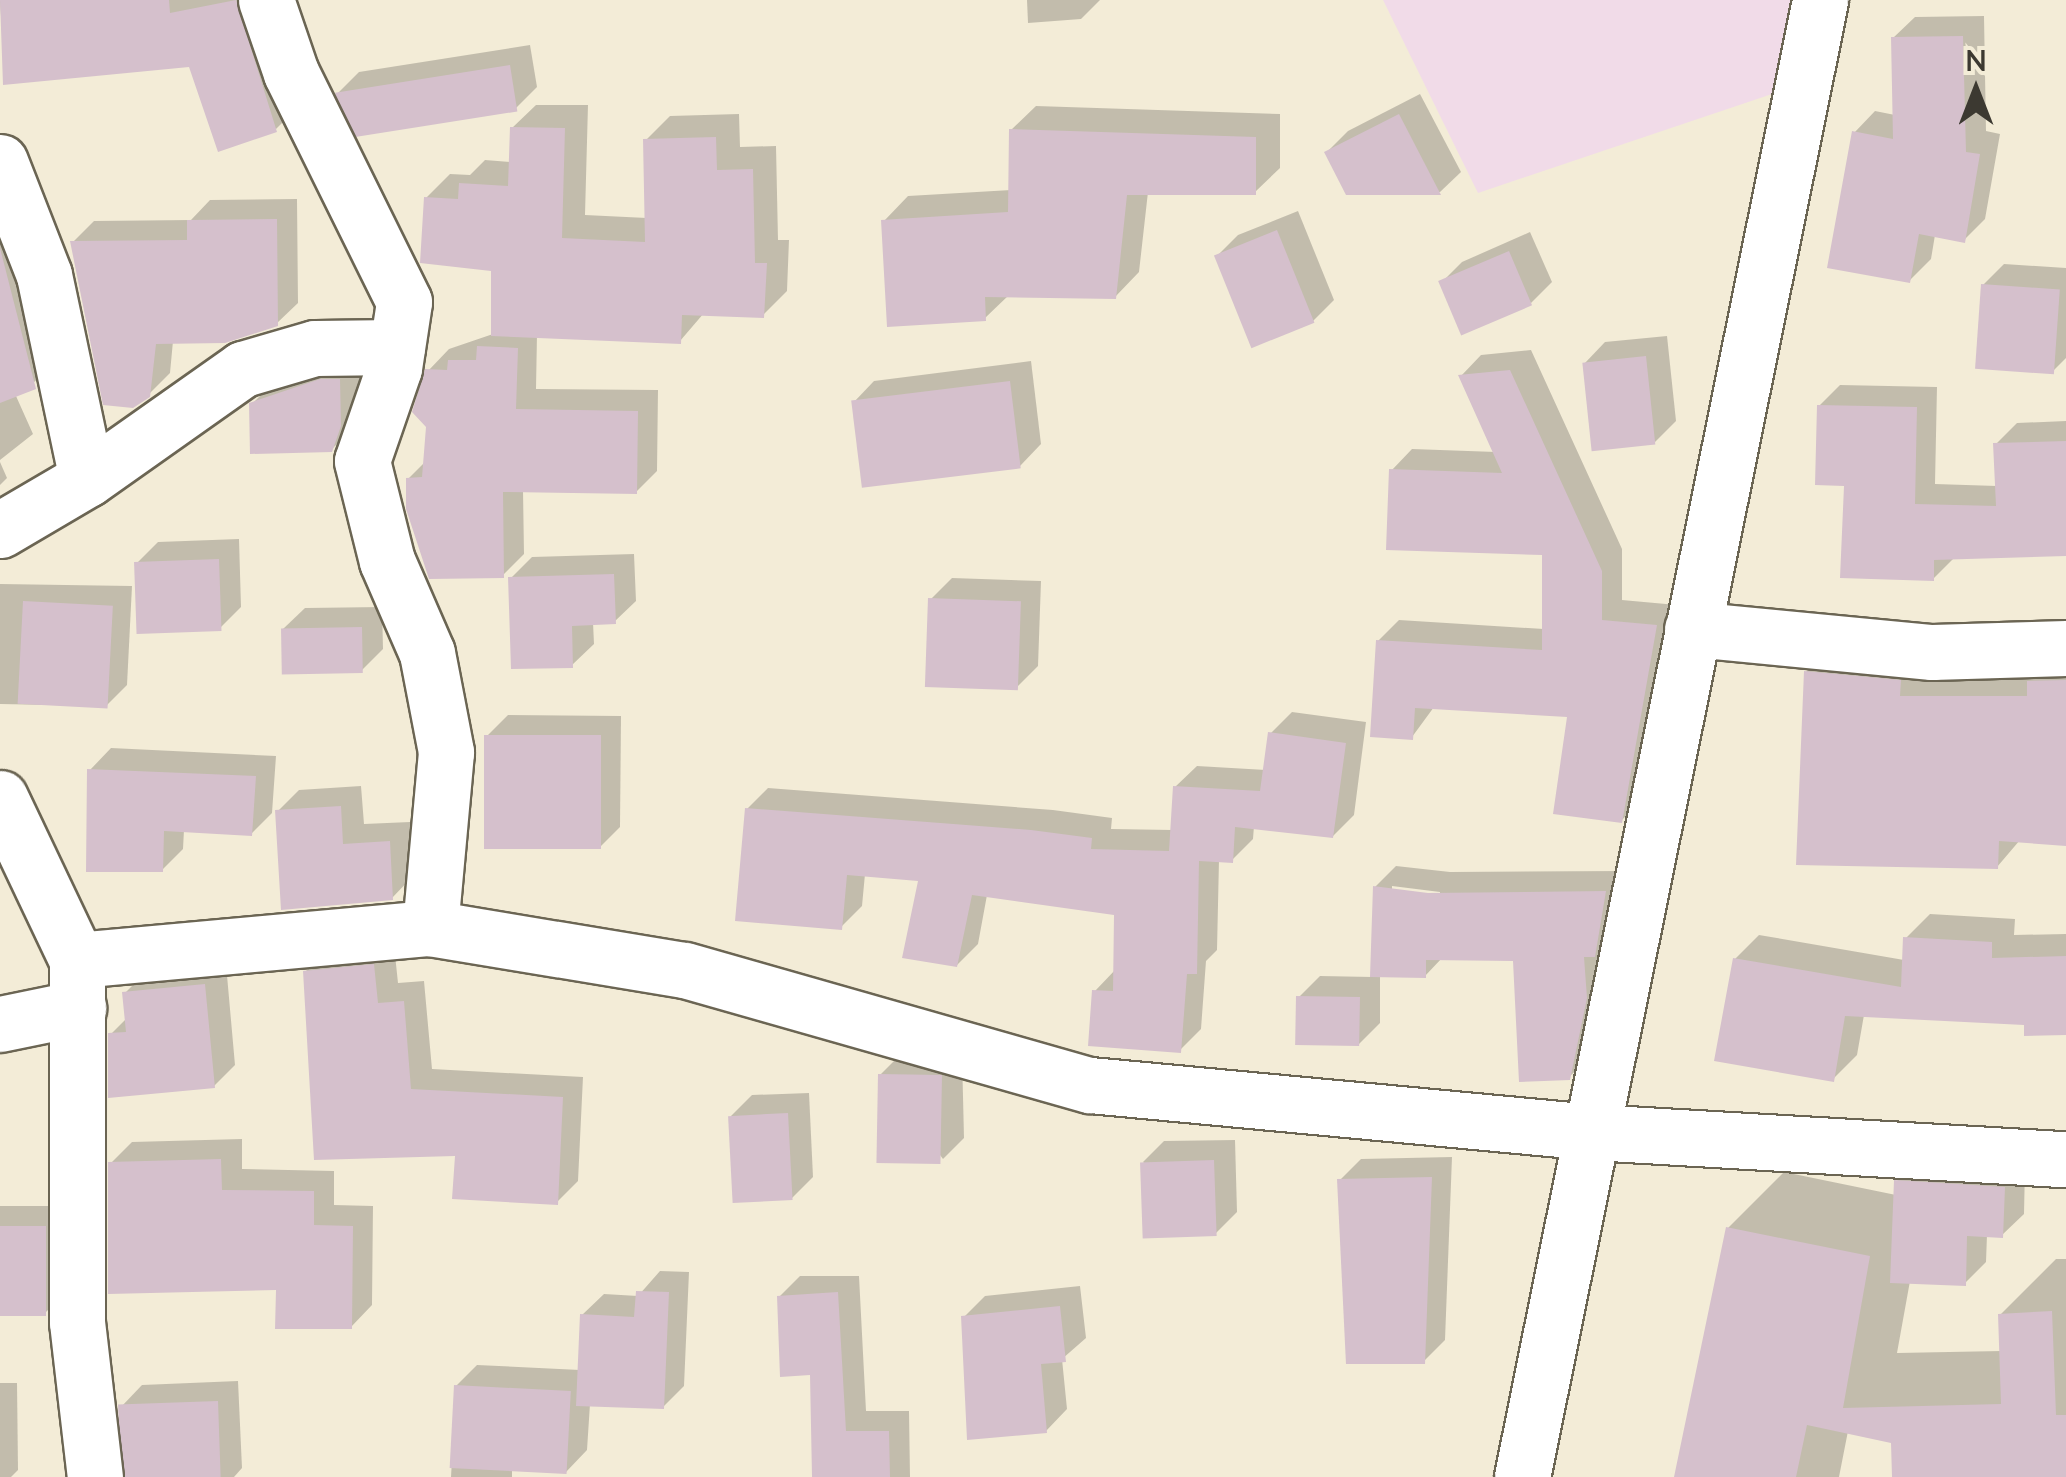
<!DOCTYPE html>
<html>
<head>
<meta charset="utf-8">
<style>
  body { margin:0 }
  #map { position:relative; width:2066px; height:1477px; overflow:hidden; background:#f3ecd7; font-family:Lato,sans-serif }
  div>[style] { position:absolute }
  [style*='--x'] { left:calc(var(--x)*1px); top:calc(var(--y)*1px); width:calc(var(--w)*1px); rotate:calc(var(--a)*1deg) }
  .education>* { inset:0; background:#f1dbe8 }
  .shadow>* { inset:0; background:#0003 }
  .building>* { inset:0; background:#d5c0cc; transform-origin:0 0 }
  .roads { filter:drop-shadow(2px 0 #6b6553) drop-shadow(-2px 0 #6b6553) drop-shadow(0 2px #6b6553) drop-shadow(0 -2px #6b6553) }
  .minor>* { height:55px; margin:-27.5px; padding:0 27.5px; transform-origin:27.5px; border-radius:27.5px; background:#fff }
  span { translate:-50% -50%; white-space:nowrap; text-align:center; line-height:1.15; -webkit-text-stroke:8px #f3ecd7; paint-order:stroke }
  .north { position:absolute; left:1926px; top:40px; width:100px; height:100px; -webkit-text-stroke:8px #f3ecd7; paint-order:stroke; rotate:0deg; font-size:28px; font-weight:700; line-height:40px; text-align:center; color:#3c3931 }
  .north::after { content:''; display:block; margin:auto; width:35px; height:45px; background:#3c3931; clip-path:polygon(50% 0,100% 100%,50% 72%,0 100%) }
</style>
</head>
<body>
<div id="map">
  <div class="education">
    <div style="clip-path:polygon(1383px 0,1791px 0,1775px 93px,1478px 193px)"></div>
  </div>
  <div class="shadow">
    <div style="clip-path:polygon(0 0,262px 0,296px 109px,275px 130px,190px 64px,5px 82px)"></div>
    <div style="clip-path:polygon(1027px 0,1100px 0,1081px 19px,1028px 23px)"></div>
    <div style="clip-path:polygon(1984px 16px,1986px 131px,2000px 134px,1985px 219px,1964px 240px,1935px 235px,1931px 259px,1910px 280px,1854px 133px,1875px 111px,1895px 115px,1893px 38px,1915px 17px)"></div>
    <div style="clip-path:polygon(530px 45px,537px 87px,516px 108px,338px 93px,359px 72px)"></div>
    <div style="clip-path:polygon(1420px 94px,1461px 172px,1440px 192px,1348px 192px,1327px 152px,1348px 131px)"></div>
    <div style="clip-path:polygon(536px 105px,588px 105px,585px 215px,647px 218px,646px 140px,670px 116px,739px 114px,740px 147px,776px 146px,778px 240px,789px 240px,787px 291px,763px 315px,704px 313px,680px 341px,537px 335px,536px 389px,658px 390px,657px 471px,636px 492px,523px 490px,524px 554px,503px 575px,408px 479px,426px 461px,428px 371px,449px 349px,493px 334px,493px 269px,426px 198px,450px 174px,470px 175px,485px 160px,511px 162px,512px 128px)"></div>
    <div style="clip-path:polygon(1036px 106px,1280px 114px,1280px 168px,1255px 192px,1148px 192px,1139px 272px,1115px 297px,1009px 295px,985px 318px,884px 221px,908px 196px,1011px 190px,1011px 130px)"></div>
    <div style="clip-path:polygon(0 196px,56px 365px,16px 396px,33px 434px,0 460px)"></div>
    <div style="clip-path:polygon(297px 199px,298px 303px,276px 324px,173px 341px,170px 373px,148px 395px,73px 242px,94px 221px,191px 220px,210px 200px)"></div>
    <div style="clip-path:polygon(1298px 211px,1334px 300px,1313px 321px,1217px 256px,1238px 235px)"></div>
    <div style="clip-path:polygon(1530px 232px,1552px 282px,1531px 303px,1441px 283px,1462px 262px)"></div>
    <div style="clip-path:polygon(2004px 264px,2066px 268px,2066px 358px,2052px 372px,1983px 285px)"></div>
    <div style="clip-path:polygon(1667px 336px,1676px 421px,1655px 442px,1584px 364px,1605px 342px)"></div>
    <div style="clip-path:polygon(1531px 350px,1622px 549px,1622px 600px,1677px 605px,1642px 799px,1621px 821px,1569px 715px,1434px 707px,1412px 737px,1378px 641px,1399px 620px,1544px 629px,1544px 553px,1391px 471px,1412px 449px,1496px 452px,1461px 376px,1481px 355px)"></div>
    <div style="clip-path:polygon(360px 360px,361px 404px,353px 428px,331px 450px,252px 404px,273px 383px)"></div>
    <div style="clip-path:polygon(1031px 361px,1041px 444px,1020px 466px,853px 403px,874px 381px)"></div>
    <div style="clip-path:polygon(1840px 385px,1937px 387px,1935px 484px,1997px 486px,1996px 444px,2017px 423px,2066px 421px,2066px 553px,1955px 557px,1933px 579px,1846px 483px,1819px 406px)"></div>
    <div style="clip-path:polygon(0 462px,7px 478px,0 485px)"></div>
    <div style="clip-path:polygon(239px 539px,241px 607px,220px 628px,137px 563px,158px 542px)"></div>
    <div style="clip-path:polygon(634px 554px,636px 601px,614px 622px,593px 622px,594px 644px,572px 665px,511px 578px,532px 557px)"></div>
    <div style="clip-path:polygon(952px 578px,1041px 581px,1038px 666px,1017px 687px,931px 599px)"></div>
    <div style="clip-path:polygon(0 584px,132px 586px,127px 685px,106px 706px,0 704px)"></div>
    <div style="clip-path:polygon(382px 607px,383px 649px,362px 670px,283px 629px,305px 608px)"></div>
    <div style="clip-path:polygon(1829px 649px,2066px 658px,2066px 842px,2020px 840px,1997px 867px,1806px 672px)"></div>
    <div style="clip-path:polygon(1292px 712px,1366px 722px,1354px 815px,1333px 836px,1254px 826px,1253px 839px,1232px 860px,1219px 860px,1217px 950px,1206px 961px,1201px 1029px,1180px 1050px,1095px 991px,1116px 969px,1117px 913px,987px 895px,978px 944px,957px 965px,920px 878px,865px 874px,862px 906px,841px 927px,747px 809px,768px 788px,1053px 810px,1112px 818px,1111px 829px,1173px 830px,1175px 787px,1197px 766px,1266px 770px,1270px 734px)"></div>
    <div style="clip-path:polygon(508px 715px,621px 716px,620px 827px,599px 848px,487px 736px)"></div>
    <div style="clip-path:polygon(111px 748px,276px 756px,272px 813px,251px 834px,184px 830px,183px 849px,162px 870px,90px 770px)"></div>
    <div style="clip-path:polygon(361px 786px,364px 824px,410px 822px,413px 876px,392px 898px,278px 811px,299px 790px)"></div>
    <div style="clip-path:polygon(evenodd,1396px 866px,1450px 872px,1625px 871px,1591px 1056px,1569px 1077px,1515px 958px,1443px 957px,1425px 976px,1380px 975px,1380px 1023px,1359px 1044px,1299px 997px,1320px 976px,1373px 977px,1375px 887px,1396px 866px,1392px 886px,1440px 892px,1440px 896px,1392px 891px,1392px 886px)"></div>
    <div style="clip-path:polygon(1930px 914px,2015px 919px,2014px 935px,2066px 934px,2066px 1034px,2026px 1023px,1864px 1015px,1857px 1055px,1833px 1079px,1735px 959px,1759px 935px,1904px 960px,1906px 938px)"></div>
    <div style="clip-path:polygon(394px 945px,398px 983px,424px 981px,432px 1069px,583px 1077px,578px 1181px,557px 1202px,458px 1154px,305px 972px,326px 951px)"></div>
    <div style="clip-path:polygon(226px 964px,235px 1065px,214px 1086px,111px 1034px,127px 1018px,125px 993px,146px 972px)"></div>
    <div style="clip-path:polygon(901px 1054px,962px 1055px,964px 1138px,943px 1159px,880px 1075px)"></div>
    <div style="clip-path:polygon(809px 1093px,813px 1177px,792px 1198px,731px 1116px,752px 1095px)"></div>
    <div style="clip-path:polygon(242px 1139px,242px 1169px,334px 1171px,334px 1205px,373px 1206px,372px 1305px,351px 1327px,278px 1287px,111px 1163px,132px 1142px)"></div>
    <div style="clip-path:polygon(1235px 1140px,1237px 1212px,1216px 1233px,1143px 1162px,1164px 1141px)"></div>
    <div style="clip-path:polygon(1452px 1157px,1445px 1340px,1424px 1361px,1340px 1180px,1361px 1159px)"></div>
    <div style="clip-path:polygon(1917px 1160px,2025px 1167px,2024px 1214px,2002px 1235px,1987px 1235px,1986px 1262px,1965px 1283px,1910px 1281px,1897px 1353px,2001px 1351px,2000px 1315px,2056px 1259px,2066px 1259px,2066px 1477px,1910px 1477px,1893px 1441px,1848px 1431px,1839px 1477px,1676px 1477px,1728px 1228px,1784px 1172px,1896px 1195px,1896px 1182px)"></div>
    <div style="clip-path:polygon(0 1206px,66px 1206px,66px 1292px,45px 1313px,0 1314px)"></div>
    <div style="clip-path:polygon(660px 1271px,689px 1272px,684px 1386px,663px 1407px,590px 1404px,587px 1450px,566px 1472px,512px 1469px,512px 1477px,451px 1477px,456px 1386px,477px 1365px,580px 1370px,582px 1315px,604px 1294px,638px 1296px)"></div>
    <div style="clip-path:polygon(800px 1276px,859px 1276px,866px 1411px,909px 1411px,910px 1477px,814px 1477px,812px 1373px,779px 1297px)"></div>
    <div style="clip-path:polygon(1080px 1286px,1086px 1338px,1062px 1359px,1067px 1409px,1046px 1431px,964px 1317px,985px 1296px)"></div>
    <div style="clip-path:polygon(238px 1381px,242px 1468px,234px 1477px,128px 1477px,121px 1407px,142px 1385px)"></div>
    <div style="clip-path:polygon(0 1383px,17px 1383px,18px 1470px,11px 1477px,0 1477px)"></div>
  </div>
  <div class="building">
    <div style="clip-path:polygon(0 0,169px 0,170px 13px,236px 0,277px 132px,218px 152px,189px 67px,3px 85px)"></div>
    <div style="clip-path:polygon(1963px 36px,1966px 152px,1980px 154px,1965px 243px,1919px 234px,1910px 283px,1827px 268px,1852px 131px,1893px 139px,1891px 37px)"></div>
    <div style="left:510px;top:65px;width:47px;height:177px;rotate:81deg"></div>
    <div style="clip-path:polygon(1399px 114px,1441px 195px,1346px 195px,1324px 152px)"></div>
    <div style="clip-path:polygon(510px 127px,565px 128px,562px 238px,645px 242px,643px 139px,716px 137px,717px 170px,753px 169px,755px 263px,767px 263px,764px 318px,682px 315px,681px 344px,491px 336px,491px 271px,420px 263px,424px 197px,458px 199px,459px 183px,508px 186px)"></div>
    <div style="clip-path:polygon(1009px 129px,1256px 137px,1256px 195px,1127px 195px,1116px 299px,985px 297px,986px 321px,887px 327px,881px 220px,1008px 212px)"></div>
    <div style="clip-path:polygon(277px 219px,278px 326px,225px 343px,156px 344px,150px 397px,133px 408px,103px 405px,70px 241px,187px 240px,187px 220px)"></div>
    <div style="left:1277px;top:230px;width:100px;height:68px;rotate:68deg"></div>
    <div style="clip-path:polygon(0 248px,36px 389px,0 403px)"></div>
    <div style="left:1509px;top:251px;width:59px;height:77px;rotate:67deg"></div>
    <div style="left:1981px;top:284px;width:79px;height:85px;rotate:4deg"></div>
    <div style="clip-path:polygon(477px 346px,518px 348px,516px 409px,638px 411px,637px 494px,503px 492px,504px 578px,429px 579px,406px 509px,406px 478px,422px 477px,426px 427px,412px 412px,425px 369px,447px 370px,448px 360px,476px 360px)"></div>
    <div style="left:1646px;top:356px;width:89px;height:64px;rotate:84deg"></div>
    <div style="clip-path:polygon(1510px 370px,1602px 571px,1602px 620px,1657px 625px,1622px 823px,1553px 814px,1567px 717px,1415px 708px,1413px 740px,1370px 737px,1376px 640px,1542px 650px,1542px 555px,1386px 550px,1389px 469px,1502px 473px,1458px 375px)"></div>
    <div style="clip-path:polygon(320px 379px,340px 379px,341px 426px,332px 452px,250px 454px,249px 403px)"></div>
    <div style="left:1010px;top:381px;width:88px;height:160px;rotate:83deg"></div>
    <div style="clip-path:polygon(1817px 405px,1917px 407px,1915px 504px,1996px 506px,1993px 443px,2066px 441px,2066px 556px,1934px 560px,1934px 581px,1840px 578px,1844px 486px,1815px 485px)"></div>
    <div style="left:219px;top:559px;width:72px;height:85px;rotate:88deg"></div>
    <div style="clip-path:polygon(614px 574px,616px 624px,572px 626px,573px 668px,511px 669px,508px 577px)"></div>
    <div style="left:928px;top:598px;width:93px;height:89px;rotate:2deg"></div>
    <div style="left:23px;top:601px;width:90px;height:103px;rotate:3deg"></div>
    <div style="left:362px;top:627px;width:46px;height:81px;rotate:89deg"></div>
    <div style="clip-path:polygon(1804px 671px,1901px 680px,1900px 696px,2027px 696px,2027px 681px,2066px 680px,2066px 846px,1999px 841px,1998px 869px,1796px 865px)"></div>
    <div style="clip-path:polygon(1268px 732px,1346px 743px,1333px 838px,1235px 827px,1233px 863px,1199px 861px,1197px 974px,1187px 974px,1181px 1053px,1088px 1046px,1092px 990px,1113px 991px,1114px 915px,972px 895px,957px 967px,902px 958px,918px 881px,847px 875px,842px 930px,735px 921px,745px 808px,1031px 830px,1092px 838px,1091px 849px,1169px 851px,1173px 786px,1260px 791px)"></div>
    <div style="left:484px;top:735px;width:117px;height:114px"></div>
    <div style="clip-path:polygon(87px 769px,256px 776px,252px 836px,164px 831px,163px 872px,86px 872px)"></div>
    <div style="clip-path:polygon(341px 806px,343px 844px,390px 841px,393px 900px,281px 910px,275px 810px)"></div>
    <div style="clip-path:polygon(1373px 886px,1428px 893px,1606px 891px,1595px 957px,1584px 957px,1587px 998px,1570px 1080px,1519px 1082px,1513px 961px,1426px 960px,1426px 978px,1370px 977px)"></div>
    <div style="clip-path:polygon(1903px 937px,1992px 942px,1992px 958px,2066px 956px,2066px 1035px,2024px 1036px,2024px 1025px,1845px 1016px,1834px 1082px,1714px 1061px,1733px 958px,1901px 987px)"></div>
    <div style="clip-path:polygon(374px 964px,378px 1003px,404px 1001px,411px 1089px,563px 1097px,558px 1205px,452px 1199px,455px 1156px,314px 1160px,303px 971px)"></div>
    <div style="clip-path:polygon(205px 984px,215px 1088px,108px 1098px,108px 1033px,126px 1032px,122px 992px)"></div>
    <div style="left:1296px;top:996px;width:64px;height:49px;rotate:1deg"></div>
    <div style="left:878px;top:1074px;width:64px;height:89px;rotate:1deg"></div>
    <div style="left:788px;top:1113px;width:87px;height:60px;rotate:87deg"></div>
    <div style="clip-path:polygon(221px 1159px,222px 1190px,314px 1191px,314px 1225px,353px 1226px,352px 1329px,275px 1329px,276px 1290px,108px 1294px,108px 1162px)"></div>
    <div style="left:1214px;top:1160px;width:76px;height:74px;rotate:88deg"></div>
    <div style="clip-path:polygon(1432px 1177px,1425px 1364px,1346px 1364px,1337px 1179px)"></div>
    <div style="clip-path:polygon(1894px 1180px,2005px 1187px,2003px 1238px,1967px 1236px,1966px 1286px,1890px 1283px)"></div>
    <div style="left:0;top:1226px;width:46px;height:90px"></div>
    <div style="clip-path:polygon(1726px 1227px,1870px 1256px,1843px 1408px,2001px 1404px,1998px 1314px,2052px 1311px,2056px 1415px,2066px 1415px,2066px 1477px,1892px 1477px,1891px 1443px,1807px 1425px,1796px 1477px,1674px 1477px)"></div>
    <div style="clip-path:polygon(636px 1291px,669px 1292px,664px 1409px,576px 1406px,580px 1314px,634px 1317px)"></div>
    <div style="clip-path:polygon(838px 1292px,846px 1431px,889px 1431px,890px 1477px,812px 1477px,810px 1375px,780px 1377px,777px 1296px)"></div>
    <div style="clip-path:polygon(1060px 1306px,1066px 1362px,1041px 1364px,1047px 1433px,967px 1440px,961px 1316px)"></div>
    <div style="left:454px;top:1385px;width:117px;height:83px;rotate:3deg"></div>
    <div style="left:218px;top:1401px;width:76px;height:100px;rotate:88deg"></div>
  </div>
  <div class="roads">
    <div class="minor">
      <div style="--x:266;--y:0;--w:77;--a:71.1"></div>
      <div style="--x:291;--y:73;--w:255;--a:63.7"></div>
      <div style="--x:404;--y:302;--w:67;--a:98.6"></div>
      <div style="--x:394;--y:368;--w:98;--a:109"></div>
      <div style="--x:362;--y:461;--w:103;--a:76"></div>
      <div style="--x:387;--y:561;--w:100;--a:66.5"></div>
      <div style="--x:427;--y:653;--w:101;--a:79.1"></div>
      <div style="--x:446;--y:752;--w:177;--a:95.2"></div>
      <div style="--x:0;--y:162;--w:121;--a:68.7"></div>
      <div style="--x:44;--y:275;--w:208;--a:78.1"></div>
      <div style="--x:0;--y:530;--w:101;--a:-30.4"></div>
      <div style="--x:87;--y:479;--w:191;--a:-35.2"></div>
      <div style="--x:243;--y:369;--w:75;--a:-16.3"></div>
      <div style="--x:315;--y:348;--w:82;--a:-0.7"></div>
      <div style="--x:1692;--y:629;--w:241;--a:5.5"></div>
      <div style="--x:1932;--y:652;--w:134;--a:-1.7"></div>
      <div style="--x:0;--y:798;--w:179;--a:64.6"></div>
      <div style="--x:77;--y:960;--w:362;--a:90"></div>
      <div style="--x:77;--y:1322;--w:156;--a:83.4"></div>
      <div style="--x:77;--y:960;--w:354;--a:-5.2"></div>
      <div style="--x:430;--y:928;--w:258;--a:9.4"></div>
      <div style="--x:685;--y:970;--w:421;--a:15.9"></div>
      <div style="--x:1090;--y:1085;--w:504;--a:5.35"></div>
      <div style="--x:1592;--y:1132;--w:475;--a:3.3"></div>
      <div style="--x:0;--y:1024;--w:80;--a:-11.6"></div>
      <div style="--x:1522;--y:1477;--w:1507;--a:-78.59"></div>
    </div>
  </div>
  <div class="north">N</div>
</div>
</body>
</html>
